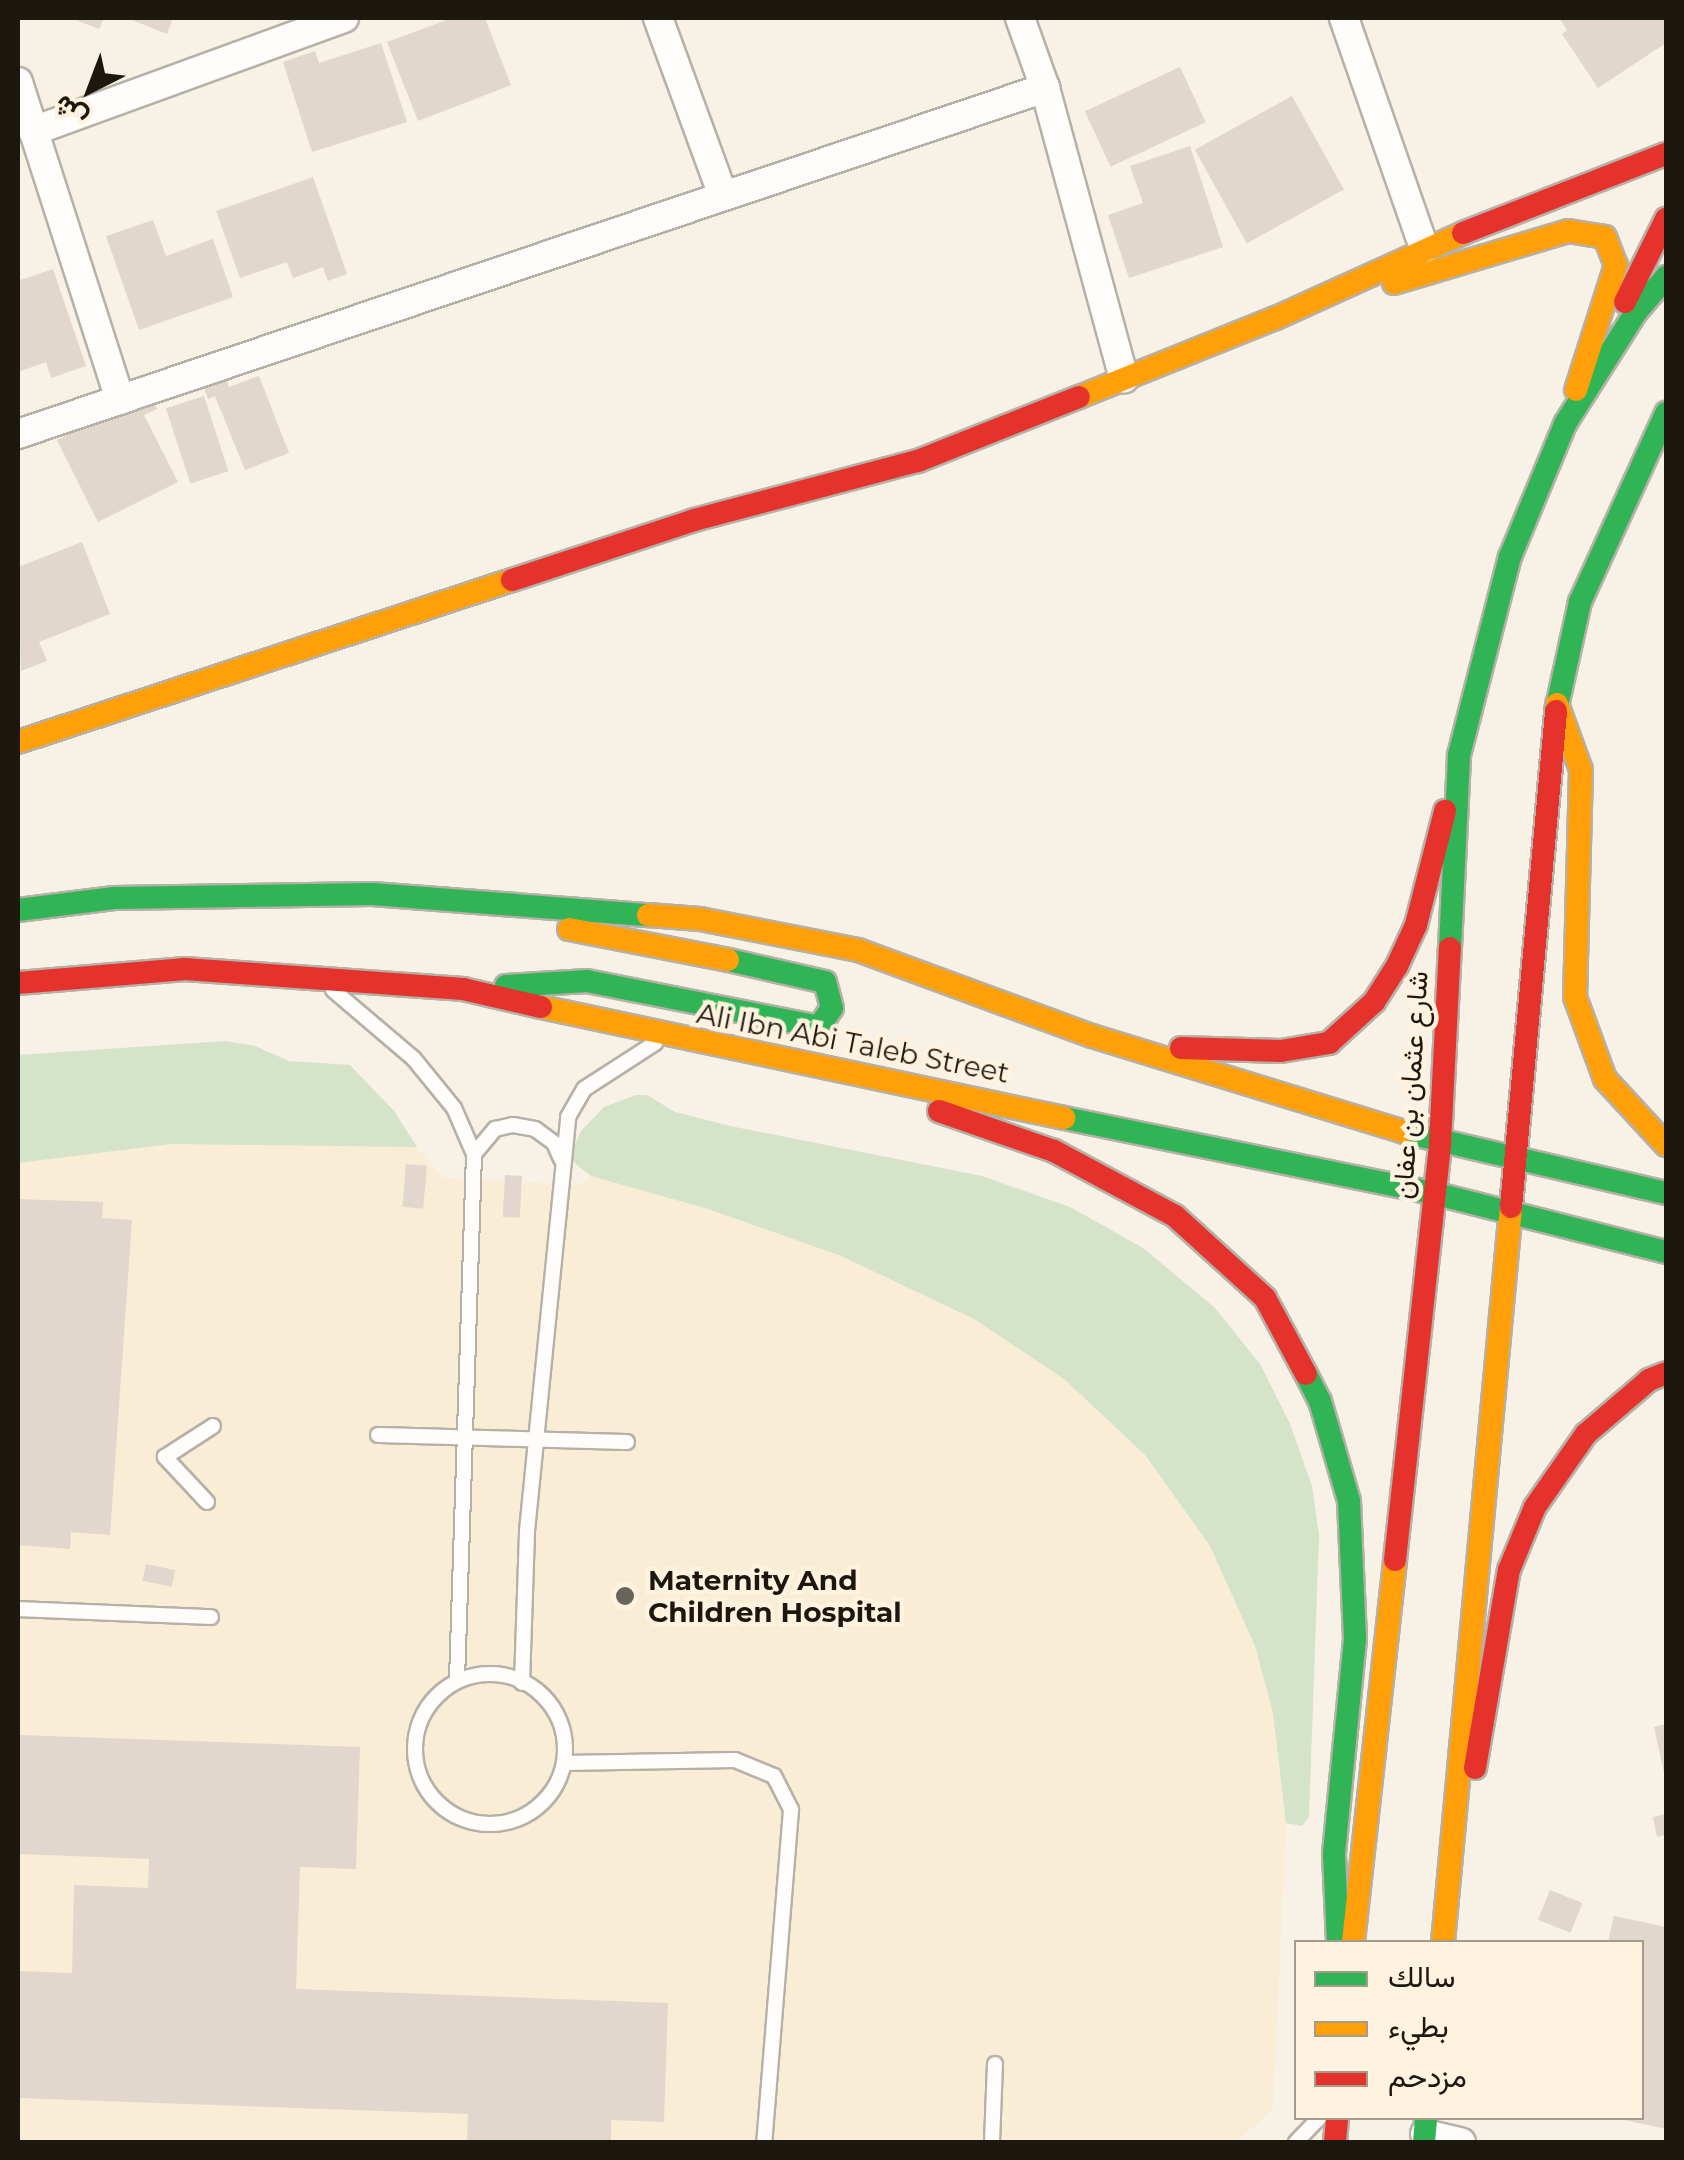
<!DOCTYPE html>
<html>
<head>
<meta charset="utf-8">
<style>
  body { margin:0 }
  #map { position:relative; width:1684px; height:2160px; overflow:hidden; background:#f7f1e6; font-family:Montserrat,Vazirmatn,sans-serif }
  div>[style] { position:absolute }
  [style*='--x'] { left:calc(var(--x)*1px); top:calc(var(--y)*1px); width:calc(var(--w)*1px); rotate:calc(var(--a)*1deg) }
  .built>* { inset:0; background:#faedd6 }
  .green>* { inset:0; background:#d5e3c9 }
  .building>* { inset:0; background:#e1d7cc; transform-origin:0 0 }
  .roads { filter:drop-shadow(2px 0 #b6b1a7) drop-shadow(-2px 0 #b6b1a7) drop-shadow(0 2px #b6b1a7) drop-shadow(0 -2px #b6b1a7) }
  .lane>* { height:14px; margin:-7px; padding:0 7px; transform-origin:7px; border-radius:7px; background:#fefdfb }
  .lane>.ring { margin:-7px; padding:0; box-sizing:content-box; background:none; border:14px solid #fefdfb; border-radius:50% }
  .street>* { height:28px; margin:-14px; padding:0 14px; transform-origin:14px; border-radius:14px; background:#fefdfb }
  .fast>* { height:22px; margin:-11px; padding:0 11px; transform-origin:11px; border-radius:11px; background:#30b455 }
  .slow>* { height:22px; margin:-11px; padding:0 11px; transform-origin:11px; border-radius:11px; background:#ff9f0a }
  .jam>* { height:22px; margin:-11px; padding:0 11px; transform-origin:11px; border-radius:11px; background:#e5322d }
  .dots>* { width:28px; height:28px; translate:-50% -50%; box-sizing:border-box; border:5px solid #fff2de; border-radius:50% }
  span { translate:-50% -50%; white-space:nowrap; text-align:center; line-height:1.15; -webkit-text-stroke:9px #fff2de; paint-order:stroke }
  .street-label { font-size:28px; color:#1d180f }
  .poi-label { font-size:28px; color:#1d180f; font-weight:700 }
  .left { translate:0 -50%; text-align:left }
  .frame { position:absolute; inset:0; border:20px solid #1d180f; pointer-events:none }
  .legend { position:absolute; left:1294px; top:1940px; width:350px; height:180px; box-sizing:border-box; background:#fff2de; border:2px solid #a59b8b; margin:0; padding:12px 18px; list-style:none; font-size:30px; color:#1d180f }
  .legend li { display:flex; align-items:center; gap:20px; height:50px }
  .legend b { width:50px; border:2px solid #a59b8b }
  .north { position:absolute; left:40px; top:40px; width:100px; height:100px; -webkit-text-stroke:8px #fff2de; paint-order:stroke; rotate:222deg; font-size:28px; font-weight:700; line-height:40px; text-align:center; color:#1d180f }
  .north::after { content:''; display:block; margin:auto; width:35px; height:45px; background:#1d180f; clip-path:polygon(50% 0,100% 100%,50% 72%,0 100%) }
</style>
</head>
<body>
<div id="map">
  <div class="built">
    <div style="clip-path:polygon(288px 1142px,417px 1147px,443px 1178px,579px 1185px,591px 1176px,708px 1209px,841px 1256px,974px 1319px,1064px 1379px,1144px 1455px,1210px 1546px,1255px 1646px,1273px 1713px,1286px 1823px,1273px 2109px,1236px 2142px,18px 2142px,18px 1163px,171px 1144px)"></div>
  </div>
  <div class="green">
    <div style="clip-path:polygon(225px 1041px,255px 1046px,289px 1061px,350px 1065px,394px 1111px,417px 1147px,171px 1144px,18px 1163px,18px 1055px)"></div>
    <div style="clip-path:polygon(636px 1095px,647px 1095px,675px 1112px,730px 1126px,982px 1176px,1070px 1207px,1143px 1248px,1215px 1308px,1260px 1364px,1290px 1424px,1312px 1486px,1319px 1535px,1309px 1817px,1302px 1826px,1286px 1823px,1273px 1713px,1255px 1646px,1210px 1546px,1145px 1455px,1064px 1379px,974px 1319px,841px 1256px,708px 1209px,591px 1176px,573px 1162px,572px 1150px,581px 1131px,604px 1107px)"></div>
  </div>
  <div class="building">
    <div style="clip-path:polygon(71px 18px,104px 18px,99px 29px)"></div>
    <div style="clip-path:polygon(127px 18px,173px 18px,167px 34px)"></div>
    <div style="clip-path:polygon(452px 18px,485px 18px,511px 85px,418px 121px,387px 42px)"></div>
    <div style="clip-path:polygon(1559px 18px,1666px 18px,1666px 43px,1598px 88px,1562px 34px,1567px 30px)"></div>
    <div style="clip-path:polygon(381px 43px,407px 122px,312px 152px,283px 62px,315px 51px,319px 63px)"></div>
    <div style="left:1180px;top:67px;width:61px;height:105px;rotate:65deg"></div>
    <div style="left:1292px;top:96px;width:107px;height:111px;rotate:61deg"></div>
    <div style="clip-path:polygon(1190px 146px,1223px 247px,1129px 278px,1108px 215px,1143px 203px,1130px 166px)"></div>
    <div style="clip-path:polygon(313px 177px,347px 274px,328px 281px,323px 267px,293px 278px,287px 262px,240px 278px,216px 211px)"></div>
    <div style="clip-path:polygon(153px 220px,166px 256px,213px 239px,233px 297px,139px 330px,106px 236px)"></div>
    <div style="clip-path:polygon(53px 269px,86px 366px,51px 378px,46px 362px,18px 372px,18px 281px)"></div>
    <div style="clip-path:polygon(224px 374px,229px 387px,259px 376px,289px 453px,245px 470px,215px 396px,208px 399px,202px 383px)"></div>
    <div style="clip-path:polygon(150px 394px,157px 409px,144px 415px,178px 482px,98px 522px,57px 440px)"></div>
    <div style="left:204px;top:396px;width:79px;height:40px;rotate:72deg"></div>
    <div style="clip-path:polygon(82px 542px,110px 614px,39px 642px,47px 661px,21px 671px,18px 567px)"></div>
    <div style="left:406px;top:1164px;width:21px;height:43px;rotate:5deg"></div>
    <div style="left:505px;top:1175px;width:17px;height:42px;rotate:3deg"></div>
    <div style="clip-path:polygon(18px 1199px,103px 1202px,102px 1218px,132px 1220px,110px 1535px,71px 1532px,70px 1549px,18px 1545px)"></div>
    <div style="left:146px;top:1564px;width:30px;height:17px;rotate:12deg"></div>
    <div style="clip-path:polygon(1666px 1724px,1666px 1777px,1665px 1778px,1654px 1727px)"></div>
    <div style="clip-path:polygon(18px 1735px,360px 1747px,356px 1869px,300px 1867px,296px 1989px,668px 2003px,664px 2122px,611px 2120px,611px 2142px,467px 2142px,468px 2114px,18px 2098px,18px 1971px,72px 1973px,74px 1885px,148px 1888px,149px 1859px,18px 1854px)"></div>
    <div style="clip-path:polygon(1666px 1814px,1666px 1835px,1657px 1837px,1653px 1817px)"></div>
    <div style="left:1550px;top:1890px;width:35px;height:32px;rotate:22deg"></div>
    <div style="clip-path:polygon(1614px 1916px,1666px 1927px,1666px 2129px,1620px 2119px,1642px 2118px,1642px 1942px,1608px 1942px)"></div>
  </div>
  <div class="roads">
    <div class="lane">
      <div style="--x:333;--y:990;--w:106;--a:40.4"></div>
      <div style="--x:414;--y:1059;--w:63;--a:50.8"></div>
      <div style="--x:454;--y:1108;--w:50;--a:66.5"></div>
      <div style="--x:474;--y:1154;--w:526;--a:91.85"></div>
      <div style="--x:474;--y:1154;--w:33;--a:-50"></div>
      <div style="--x:495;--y:1129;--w:18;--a:-13"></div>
      <div style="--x:513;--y:1125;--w:22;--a:10"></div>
      <div style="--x:535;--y:1129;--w:24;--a:36"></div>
      <div style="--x:554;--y:1143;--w:17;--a:66"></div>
      <div style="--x:378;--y:1435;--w:249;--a:1.6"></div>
      <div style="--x:207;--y:1502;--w:62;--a:-133"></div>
      <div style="--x:165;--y:1457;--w:57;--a:-32.9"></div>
      <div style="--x:18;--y:1609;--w:193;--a:2.4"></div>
      <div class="ring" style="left:415px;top:1674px;width:136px;height:136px"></div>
      <div style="--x:522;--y:1683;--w:152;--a:-88.1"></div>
      <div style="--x:527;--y:1531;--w:416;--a:-84.3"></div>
      <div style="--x:568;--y:1117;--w:32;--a:-60"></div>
      <div style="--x:584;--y:1089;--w:85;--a:-32.9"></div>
      <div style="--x:564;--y:1763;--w:171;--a:-1"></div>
      <div style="--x:735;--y:1760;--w:42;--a:22.3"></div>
      <div style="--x:774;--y:1776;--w:38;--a:63"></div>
      <div style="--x:791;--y:1810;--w:333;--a:94.6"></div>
      <div style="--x:992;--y:2142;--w:78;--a:-87.8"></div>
      <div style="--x:1296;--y:2142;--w:33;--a:-46"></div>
    </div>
    <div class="street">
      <div style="--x:658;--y:18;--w:189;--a:69.9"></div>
      <div style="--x:1020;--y:18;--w:74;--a:70.3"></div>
      <div style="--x:1045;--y:88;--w:301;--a:74.8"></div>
      <div style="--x:1344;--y:18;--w:244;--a:70.8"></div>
      <div style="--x:18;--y:82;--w:334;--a:72.2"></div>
      <div style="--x:33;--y:131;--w:331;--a:-20"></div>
      <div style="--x:18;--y:434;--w:1084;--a:-18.62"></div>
      <div style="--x:1425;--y:2134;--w:37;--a:13"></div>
    </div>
    <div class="fast">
      <div style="--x:1556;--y:711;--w:112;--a:-77.6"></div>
      <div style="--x:1580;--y:602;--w:208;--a:-65.5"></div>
      <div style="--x:18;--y:910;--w:97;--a:-7.1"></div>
      <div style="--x:114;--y:898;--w:258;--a:-0.9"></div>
      <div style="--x:372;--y:894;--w:277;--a:4.4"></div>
      <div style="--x:1450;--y:948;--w:193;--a:-87.3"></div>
      <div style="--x:1459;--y:755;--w:204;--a:-75.6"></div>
      <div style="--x:1510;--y:557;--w:144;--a:-67.5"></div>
      <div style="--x:1565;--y:424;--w:133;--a:-57.6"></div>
      <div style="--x:1636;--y:312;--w:46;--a:-49.4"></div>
      <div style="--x:506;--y:986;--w:81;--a:-3.5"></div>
      <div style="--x:587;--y:981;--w:237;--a:11.2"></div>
      <div style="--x:819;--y:1027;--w:23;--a:-56"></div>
      <div style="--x:832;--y:1008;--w:27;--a:-105"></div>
      <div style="--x:825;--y:982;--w:99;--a:-167.2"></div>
      <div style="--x:1064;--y:1118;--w:377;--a:11.5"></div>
      <div style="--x:1433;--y:1193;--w:240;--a:14.2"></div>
      <div style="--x:1404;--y:1132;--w:269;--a:13.1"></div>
      <div style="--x:1306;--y:1374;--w:30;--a:63"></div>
      <div style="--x:1320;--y:1401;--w:104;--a:73.8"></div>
      <div style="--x:1349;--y:1501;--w:138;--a:87.5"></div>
      <div style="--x:1355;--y:1639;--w:216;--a:95.6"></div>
      <div style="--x:1334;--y:1854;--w:88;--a:87.4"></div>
      <div style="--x:1424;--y:2142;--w:24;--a:-85"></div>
    </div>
    <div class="slow">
      <div style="--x:1394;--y:283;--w:182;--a:-16.6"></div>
      <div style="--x:1568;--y:231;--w:37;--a:9"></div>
      <div style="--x:1605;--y:237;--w:30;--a:69"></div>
      <div style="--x:1616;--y:265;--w:131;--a:107.7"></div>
      <div style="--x:1079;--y:397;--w:212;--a:-21.9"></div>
      <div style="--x:1276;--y:318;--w:205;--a:-24.4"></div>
      <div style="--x:1557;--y:704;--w:70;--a:70"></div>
      <div style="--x:1581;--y:770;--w:227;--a:91.5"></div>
      <div style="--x:1575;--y:997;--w:87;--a:69.9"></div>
      <div style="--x:1605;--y:1079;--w:90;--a:47.3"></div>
      <div style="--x:18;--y:742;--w:520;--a:-18.16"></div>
      <div style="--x:648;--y:915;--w:52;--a:4.4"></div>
      <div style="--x:700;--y:919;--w:161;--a:11.1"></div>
      <div style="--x:858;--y:950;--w:249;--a:20.2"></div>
      <div style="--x:1092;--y:1036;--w:326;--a:17.1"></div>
      <div style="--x:569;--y:929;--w:162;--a:11"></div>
      <div style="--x:541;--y:1007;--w:535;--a:11.98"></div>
      <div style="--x:1353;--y:1942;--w:384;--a:-83.7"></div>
      <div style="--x:1443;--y:1942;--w:738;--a:-84.71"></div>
    </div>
    <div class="jam">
      <div style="--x:1463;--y:233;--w:218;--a:-21.3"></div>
      <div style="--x:1625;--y:302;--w:93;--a:-63.7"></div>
      <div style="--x:512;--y:580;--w:192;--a:-18.2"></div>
      <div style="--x:694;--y:520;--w:232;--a:-14.8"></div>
      <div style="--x:918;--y:461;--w:173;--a:-21.7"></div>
      <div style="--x:18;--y:983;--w:168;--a:-4.8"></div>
      <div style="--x:185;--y:969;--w:279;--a:4.1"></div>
      <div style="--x:463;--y:989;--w:80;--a:13"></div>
      <div style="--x:1181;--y:1048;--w:100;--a:1.7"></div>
      <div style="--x:1281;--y:1051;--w:49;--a:-9.5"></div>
      <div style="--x:1329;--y:1043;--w:61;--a:-42.3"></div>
      <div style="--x:1374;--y:1002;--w:43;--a:-57.4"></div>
      <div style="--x:1397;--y:966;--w:45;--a:-65.1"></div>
      <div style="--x:1416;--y:925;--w:118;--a:-75.7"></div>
      <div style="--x:939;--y:1111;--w:122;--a:19.2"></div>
      <div style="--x:1054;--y:1151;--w:137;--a:28.2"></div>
      <div style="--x:1175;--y:1216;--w:122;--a:42.3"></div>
      <div style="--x:1265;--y:1298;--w:86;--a:61.7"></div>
      <div style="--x:1511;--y:1207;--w:498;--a:-84.8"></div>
      <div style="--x:1395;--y:1560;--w:419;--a:-83.8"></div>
      <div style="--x:1440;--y:1143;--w:195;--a:-87.1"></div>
      <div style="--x:1475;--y:1768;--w:201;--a:-80.3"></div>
      <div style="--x:1509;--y:1570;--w:68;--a:-67.6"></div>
      <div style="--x:1535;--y:1507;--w:89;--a:-55.1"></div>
      <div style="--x:1586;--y:1434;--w:83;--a:-40.6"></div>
      <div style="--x:1649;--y:1380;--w:18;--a:-22"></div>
      <div style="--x:1335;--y:2142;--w:24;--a:-85"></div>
    </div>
  </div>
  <div class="dots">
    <div style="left:625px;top:1596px;background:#69645a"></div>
  </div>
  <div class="street-label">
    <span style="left:853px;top:1043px;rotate:11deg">Ali Ibn Abi Taleb Street</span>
    <span style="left:1410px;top:1085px;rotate:-86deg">شارع عثمان بن عفان</span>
  </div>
  <div class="poi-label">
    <span class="left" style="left:648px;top:1596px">Maternity And<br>Children Hospital</span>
  </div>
  <div class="frame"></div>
  <ul class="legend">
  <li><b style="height:12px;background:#30b455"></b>سالك</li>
  <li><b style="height:12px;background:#ff9f0a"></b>بطيء</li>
  <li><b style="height:12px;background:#e5322d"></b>مزدحم</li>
  </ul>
  <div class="north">ش</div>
</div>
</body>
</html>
